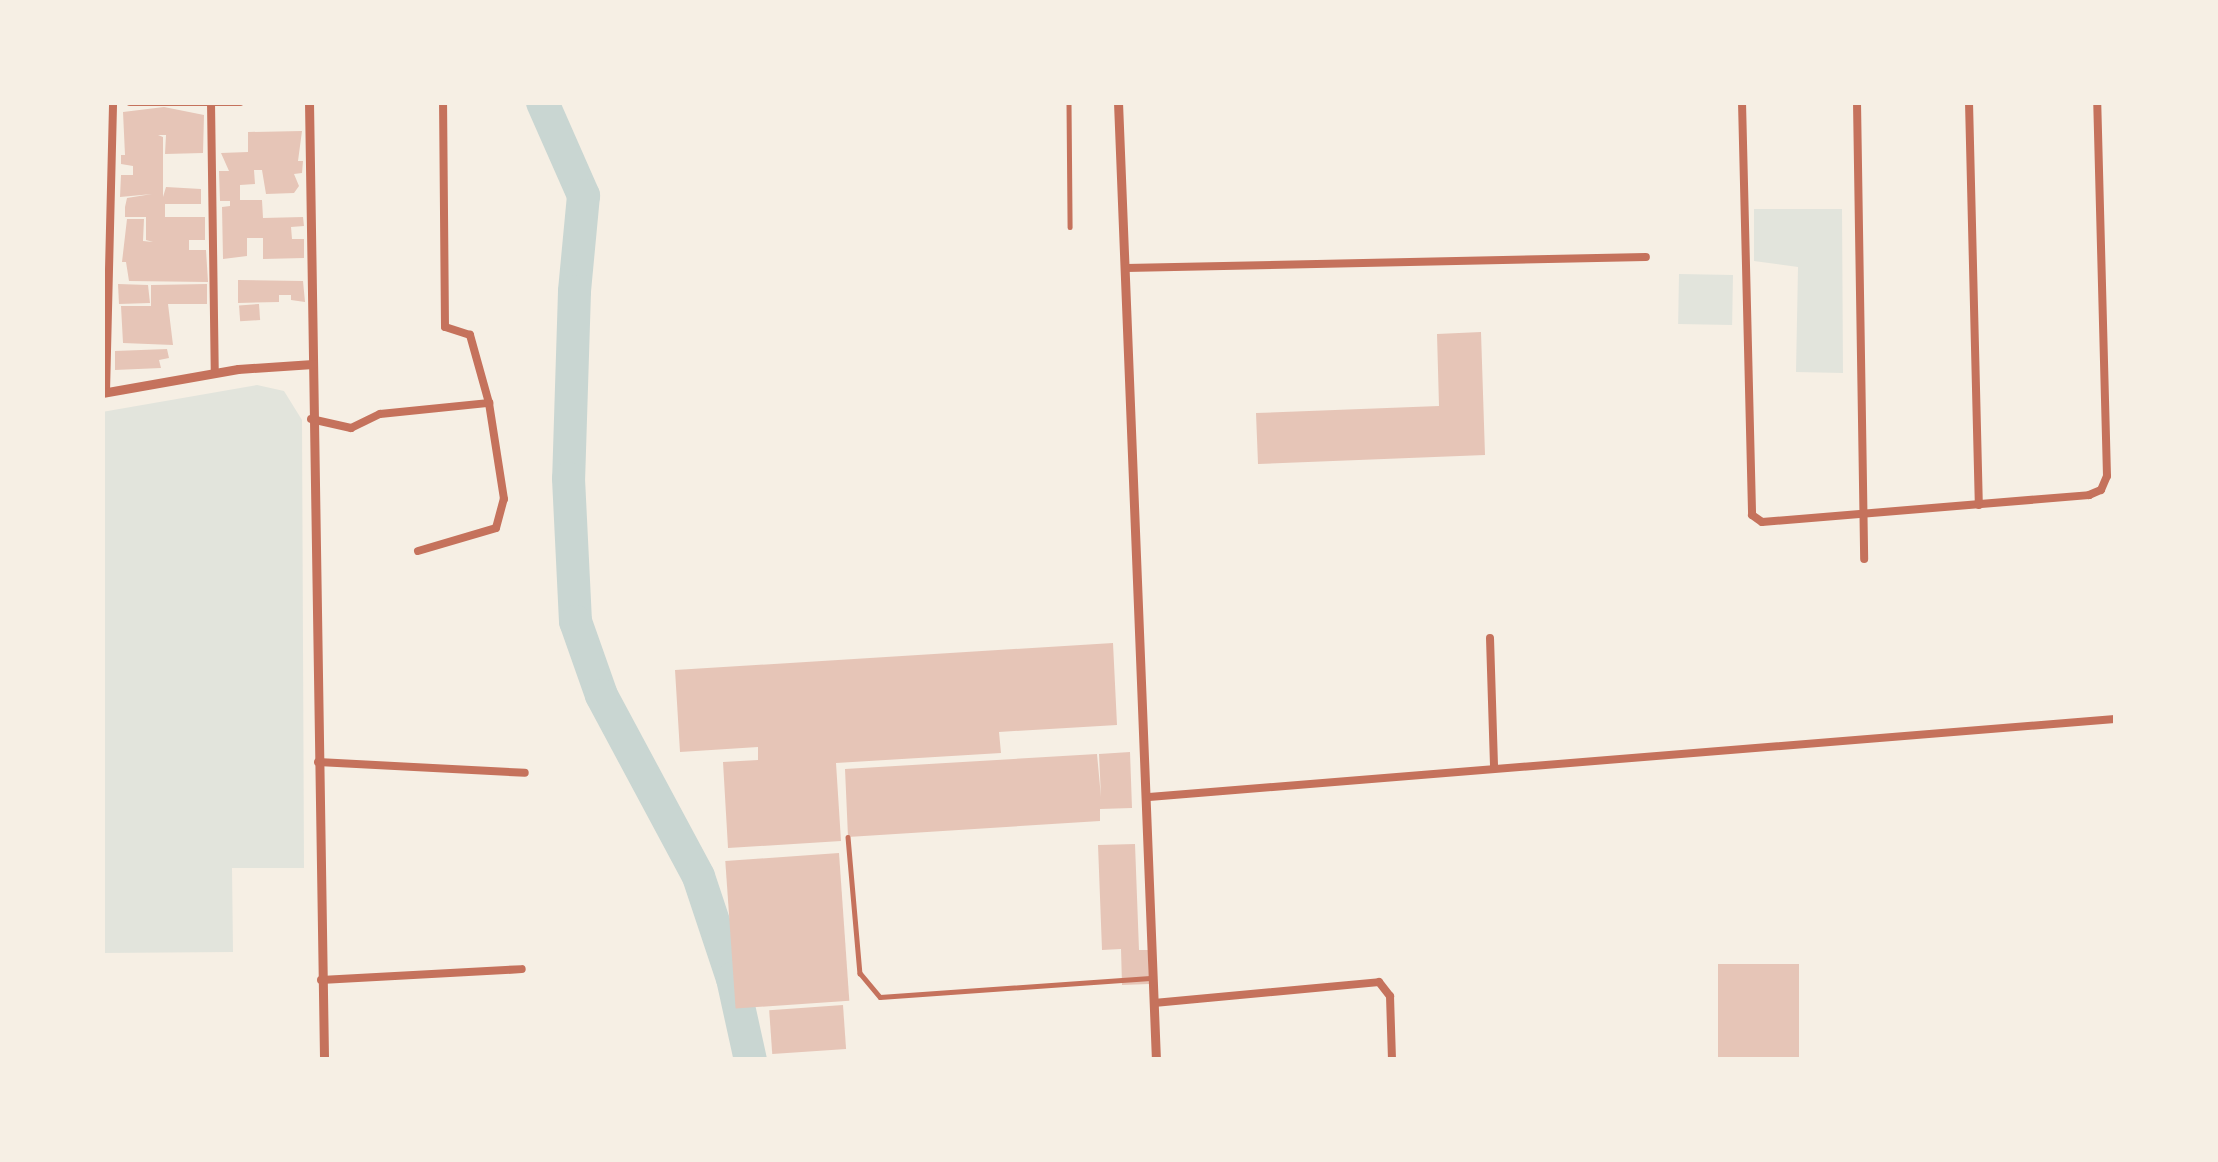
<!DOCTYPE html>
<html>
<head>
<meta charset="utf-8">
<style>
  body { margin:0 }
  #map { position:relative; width:2218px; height:1162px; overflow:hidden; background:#f6efe4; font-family:Mulish,sans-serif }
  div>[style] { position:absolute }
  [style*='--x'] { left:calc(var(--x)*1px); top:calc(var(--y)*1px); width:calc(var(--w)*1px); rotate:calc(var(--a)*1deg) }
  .green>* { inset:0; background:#e2e4dc; transform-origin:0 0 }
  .river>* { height:33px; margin:-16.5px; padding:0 16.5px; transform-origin:16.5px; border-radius:16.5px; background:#c9d6d2 }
  .building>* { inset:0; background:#e6c5b7; transform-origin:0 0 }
  .service>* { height:4.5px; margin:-2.25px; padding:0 2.25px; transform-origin:2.25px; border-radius:2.25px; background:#c5725c }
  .minor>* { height:8px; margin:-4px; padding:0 4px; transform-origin:4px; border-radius:4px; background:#c5725c }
  .tertiary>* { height:9px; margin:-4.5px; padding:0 4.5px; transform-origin:4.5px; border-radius:4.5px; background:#c5725c }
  span { translate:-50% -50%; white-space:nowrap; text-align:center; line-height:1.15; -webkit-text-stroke:10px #f6efe4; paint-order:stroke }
  .frame { position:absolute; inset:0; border:105px solid #f6efe4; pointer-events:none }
</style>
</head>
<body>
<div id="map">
  <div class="green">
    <div style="clip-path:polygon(1754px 209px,1842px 209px,1843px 373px,1796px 372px,1798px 267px,1754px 261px)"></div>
    <div style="left:1679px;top:274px;width:54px;height:50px;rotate:1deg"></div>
    <div style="clip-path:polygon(257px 385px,284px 391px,302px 420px,304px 868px,232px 868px,233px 952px,102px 953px,102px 412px)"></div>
  </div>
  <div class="river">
    <div style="--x:542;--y:102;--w:102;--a:66.2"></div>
    <div style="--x:583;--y:195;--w:96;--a:95.4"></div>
    <div style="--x:574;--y:291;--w:187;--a:91.8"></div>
    <div style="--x:568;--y:478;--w:143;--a:87.2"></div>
    <div style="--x:575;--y:621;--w:78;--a:70.6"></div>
    <div style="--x:601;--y:695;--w:205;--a:61.8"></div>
    <div style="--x:698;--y:876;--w:108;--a:71.6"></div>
    <div style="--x:732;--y:978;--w:84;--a:77.6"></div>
  </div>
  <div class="building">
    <div style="clip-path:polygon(164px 107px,204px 115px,203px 153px,165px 154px,166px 135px,158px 135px,163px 137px,163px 197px,166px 187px,201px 189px,201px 204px,165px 204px,165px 217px,205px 217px,205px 240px,189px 240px,189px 250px,206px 250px,208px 282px,129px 281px,126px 262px,122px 262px,127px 219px,144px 219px,143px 241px,153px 242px,146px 240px,146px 217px,125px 217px,125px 207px,127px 198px,152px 194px,120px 197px,121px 175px,133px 175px,133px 166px,121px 164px,121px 155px,125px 155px,123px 112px)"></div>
    <div style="clip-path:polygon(302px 131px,298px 161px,303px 161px,302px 173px,294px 174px,299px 186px,294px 193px,266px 194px,262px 170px,254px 170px,255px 184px,240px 185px,240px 200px,262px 200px,263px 218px,303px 217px,304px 226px,291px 227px,292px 239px,304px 239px,304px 258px,263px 259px,263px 238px,247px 238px,247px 256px,223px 259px,222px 207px,230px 206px,230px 201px,220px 201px,219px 171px,229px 171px,221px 153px,248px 152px,248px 132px)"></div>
    <div style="clip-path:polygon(238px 280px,303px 281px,305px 302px,291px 300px,291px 295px,279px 295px,279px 302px,238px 303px)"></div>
    <div style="clip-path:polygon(118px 284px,148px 285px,150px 303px,119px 304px)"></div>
    <div style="clip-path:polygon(207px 284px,207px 304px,168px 304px,173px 345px,123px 343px,121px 306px,151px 306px,151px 285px)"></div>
    <div style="left:259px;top:304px;width:16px;height:20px;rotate:86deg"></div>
    <div style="clip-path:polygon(1481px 332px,1485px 455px,1258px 464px,1256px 413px,1439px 406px,1437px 334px)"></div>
    <div style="clip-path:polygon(167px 349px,169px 358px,159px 360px,161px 368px,115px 370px,115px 351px)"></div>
    <div style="clip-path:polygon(1113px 643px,1117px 725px,999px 732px,1001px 753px,836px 763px,841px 841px,728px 848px,723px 762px,758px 760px,758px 747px,680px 752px,675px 670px)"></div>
    <div style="clip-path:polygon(1130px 752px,1132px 808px,1100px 809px,1100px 821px,848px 837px,845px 769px,1097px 754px,1101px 797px,1099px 754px)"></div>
    <div style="clip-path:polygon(1135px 844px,1139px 950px,1148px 950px,1149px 984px,1122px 985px,1121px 949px,1102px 950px,1098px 845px)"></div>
    <div style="left:839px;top:853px;width:148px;height:114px;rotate:86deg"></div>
    <div style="left:1718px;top:964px;width:81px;height:96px"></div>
    <div style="left:843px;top:1005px;width:44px;height:74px;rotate:86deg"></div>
  </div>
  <div class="service">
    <div style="--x:1069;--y:102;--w:125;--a:89.5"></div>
    <div style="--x:848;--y:837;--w:137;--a:85"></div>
    <div style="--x:860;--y:973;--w:31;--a:50"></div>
    <div style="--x:880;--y:997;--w:274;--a:-4"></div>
  </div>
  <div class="minor">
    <div style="--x:130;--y:102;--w:110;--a:0"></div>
    <div style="--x:211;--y:102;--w:270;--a:89.2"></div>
    <div style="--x:1742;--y:102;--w:413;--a:88.6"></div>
    <div style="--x:1752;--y:515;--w:12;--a:35"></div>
    <div style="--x:1762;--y:522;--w:328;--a:-4.7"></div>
    <div style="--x:2089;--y:495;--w:13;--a:-23"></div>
    <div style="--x:2101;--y:490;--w:15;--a:-67"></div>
    <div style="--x:2107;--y:476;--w:374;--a:-91.5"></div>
    <div style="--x:1857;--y:102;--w:457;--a:89.1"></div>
    <div style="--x:1969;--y:102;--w:403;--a:88.6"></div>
    <div style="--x:1126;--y:268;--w:520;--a:-1.21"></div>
    <div style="--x:106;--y:392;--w:290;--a:-88.6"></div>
    <div style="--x:311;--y:419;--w:41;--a:12.7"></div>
    <div style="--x:351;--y:428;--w:32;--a:-26"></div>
    <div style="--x:380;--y:414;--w:110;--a:-5.8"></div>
    <div style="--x:418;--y:551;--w:81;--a:-16.4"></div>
    <div style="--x:496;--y:528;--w:30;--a:-75"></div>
    <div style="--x:504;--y:499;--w:97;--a:-98.9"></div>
    <div style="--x:489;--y:403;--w:71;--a:-105.6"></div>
    <div style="--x:470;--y:335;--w:26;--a:-162"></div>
    <div style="--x:445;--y:327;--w:225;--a:-90.5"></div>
    <div style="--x:1490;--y:638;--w:130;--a:88.2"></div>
    <div style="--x:318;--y:762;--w:207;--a:3"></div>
    <div style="--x:1149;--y:797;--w:969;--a:-4.62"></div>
    <div style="--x:321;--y:980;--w:201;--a:-3.1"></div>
    <div style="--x:1154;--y:1003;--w:226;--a:-5.3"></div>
    <div style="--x:1379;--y:982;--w:18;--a:52"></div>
    <div style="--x:1390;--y:996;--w:64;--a:88.2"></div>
  </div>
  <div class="tertiary">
    <div style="--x:309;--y:102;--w:958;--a:89.1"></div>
    <div style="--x:1118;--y:102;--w:959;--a:87.73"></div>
    <div style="--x:102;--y:393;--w:138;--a:-10"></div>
    <div style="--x:238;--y:369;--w:75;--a:-3.8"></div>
  </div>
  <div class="frame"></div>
</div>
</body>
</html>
